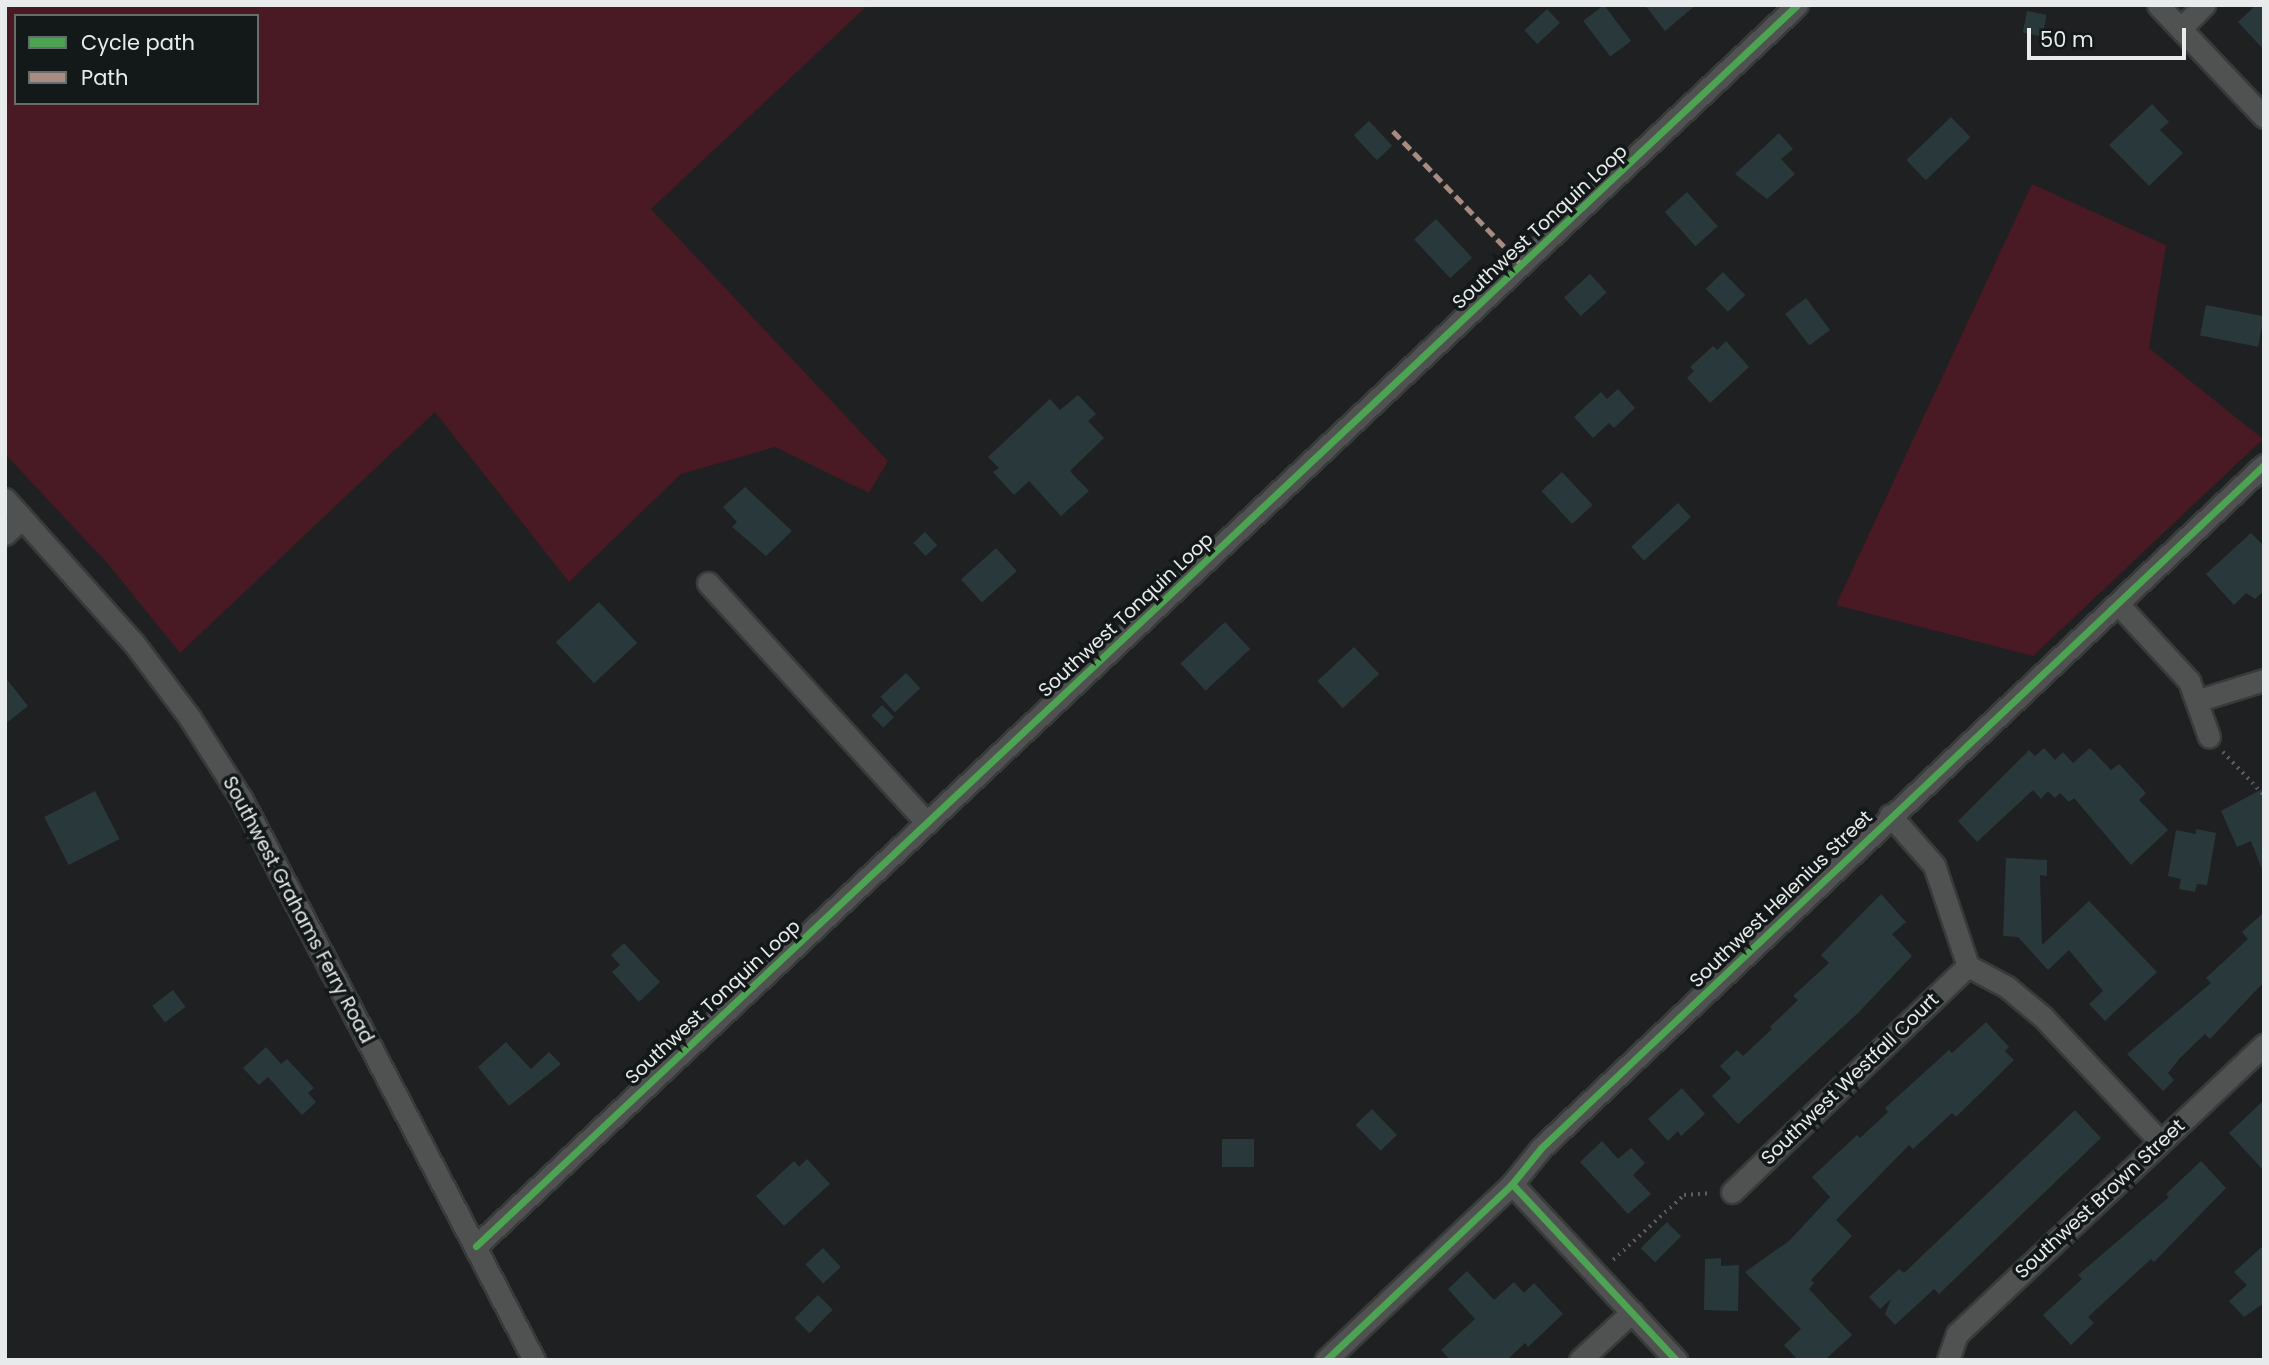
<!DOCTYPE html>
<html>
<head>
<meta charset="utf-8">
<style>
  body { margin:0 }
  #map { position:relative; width:2269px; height:1365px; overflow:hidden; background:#1e2021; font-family:Poppins,sans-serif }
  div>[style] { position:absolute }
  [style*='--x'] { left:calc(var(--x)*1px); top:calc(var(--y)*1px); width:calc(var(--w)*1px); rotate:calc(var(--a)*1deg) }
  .green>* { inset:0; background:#491924 }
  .building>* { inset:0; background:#29393b; transform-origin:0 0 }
  .path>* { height:3.5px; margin-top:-1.75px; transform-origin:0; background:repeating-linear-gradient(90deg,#5c5d5d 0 2px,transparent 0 7px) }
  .roads { filter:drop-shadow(2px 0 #393b3b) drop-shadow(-2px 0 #393b3b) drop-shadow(0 2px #393b3b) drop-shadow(0 -2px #393b3b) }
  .minor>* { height:21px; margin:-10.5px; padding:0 10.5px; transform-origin:10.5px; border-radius:10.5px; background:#505252 }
  .quiet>* { height:5px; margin-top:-2.5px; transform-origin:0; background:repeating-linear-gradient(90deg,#a88b81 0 10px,transparent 0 15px) }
  .cycleway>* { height:7px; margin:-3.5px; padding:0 3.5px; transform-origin:3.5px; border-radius:3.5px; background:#4ca352 }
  span { translate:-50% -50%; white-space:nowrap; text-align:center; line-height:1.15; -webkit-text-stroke:7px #131818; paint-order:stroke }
  .street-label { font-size:19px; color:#e8ebeb }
  .frame { position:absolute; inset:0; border:7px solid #e8ebeb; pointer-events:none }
  .legend { position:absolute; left:14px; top:14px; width:245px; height:91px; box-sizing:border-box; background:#131818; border:2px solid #686c6c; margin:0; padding:9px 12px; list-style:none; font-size:21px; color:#e8ebeb }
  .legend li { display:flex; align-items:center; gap:14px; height:35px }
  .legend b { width:35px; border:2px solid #686c6c }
  .scale { position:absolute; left:2027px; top:28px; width:159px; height:32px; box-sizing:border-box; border:4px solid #e8ebeb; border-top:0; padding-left:9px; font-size:21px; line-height:24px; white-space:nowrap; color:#e8ebeb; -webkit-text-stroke:5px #131818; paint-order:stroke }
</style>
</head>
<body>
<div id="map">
  <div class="green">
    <div style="clip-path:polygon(evenodd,5px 5px,868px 5px,651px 209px,888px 461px,869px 493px,775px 447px,681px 474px,569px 582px,435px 412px,180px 653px,109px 565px,5px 454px,5px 5px,16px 16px,257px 16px,257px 103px,16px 103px,16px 16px)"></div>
    <div style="clip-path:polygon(2032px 184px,2166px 245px,2149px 348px,2263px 439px,2033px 656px,1836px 605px)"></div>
  </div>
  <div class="building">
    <div style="left:1604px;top:5px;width:45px;height:26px;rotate:53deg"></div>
    <div style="clip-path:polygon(1645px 5px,1696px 5px,1665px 31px)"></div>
    <div style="clip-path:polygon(2256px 5px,2264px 5px,2264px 50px,2238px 22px)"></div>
    <div style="left:1547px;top:9px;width:19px;height:31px;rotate:47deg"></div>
    <div style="left:2027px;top:11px;width:20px;height:22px;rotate:11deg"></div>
    <div style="clip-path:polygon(2152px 104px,2169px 122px,2160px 130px,2183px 153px,2149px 186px,2109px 145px)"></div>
    <div style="left:1951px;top:117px;width:28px;height:62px;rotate:46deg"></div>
    <div style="left:1369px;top:121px;width:34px;height:21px;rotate:47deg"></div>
    <div style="clip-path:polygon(1779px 133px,1793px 149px,1781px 159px,1795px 174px,1767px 199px,1735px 174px)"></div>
    <div style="left:1687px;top:192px;width:46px;height:30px;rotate:48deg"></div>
    <div style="left:1436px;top:219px;width:53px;height:30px;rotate:47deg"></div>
    <div style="left:1723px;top:272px;width:32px;height:24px;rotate:46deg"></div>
    <div style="left:1590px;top:274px;width:25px;height:35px;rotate:48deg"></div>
    <div style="left:1806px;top:298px;width:40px;height:26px;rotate:53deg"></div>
    <div style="left:2206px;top:305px;width:59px;height:31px;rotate:11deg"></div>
    <div style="clip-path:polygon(1726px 341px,1749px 367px,1710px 403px,1687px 378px,1694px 371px,1690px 367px,1713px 346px,1717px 350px)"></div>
    <div style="clip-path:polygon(1618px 389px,1635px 408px,1614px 428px,1609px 423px,1593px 438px,1574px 417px,1601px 392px,1607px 399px)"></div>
    <div style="clip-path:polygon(1078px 395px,1096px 414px,1088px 421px,1104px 438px,1070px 471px,1089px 491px,1061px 516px,1029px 481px,1014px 495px,993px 472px,999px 468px,988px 457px,1050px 399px,1060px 410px)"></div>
    <div style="left:1562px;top:472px;width:45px;height:28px;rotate:47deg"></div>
    <div style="clip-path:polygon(745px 487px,792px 531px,766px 556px,732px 527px,737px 522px,723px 507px)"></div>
    <div style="left:1678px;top:503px;width:19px;height:64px;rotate:47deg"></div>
    <div style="left:925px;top:532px;width:18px;height:16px;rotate:47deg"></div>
    <div style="clip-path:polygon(2251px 533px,2264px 546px,2264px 591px,2255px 599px,2246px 593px,2234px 605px,2206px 574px)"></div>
    <div style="left:996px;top:548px;width:31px;height:47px;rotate:48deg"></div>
    <div style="left:599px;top:602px;width:56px;height:59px;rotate:47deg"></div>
    <div style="left:1225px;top:622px;width:37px;height:61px;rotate:47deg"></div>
    <div style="left:1354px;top:647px;width:37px;height:50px;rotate:47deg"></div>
    <div style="left:906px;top:673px;width:21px;height:35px;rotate:47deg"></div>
    <div style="clip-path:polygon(5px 677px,28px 706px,5px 724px)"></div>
    <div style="left:882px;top:705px;width:17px;height:15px;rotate:45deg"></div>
    <div style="clip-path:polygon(2044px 748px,2055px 760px,2063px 752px,2073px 763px,2090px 748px,2111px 770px,2119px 764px,2146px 793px,2139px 800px,2168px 830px,2131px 865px,2074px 798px,2069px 802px,2060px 793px,2055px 798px,2048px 791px,2041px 799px,2033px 790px,1977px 842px,1958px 821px,2029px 750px,2035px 756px)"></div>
    <div style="clip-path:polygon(2264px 788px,2264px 872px,2263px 872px,2251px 841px,2237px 847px,2221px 811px)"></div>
    <div style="left:95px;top:791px;width:54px;height:57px;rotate:63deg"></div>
    <div style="clip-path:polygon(2196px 829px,2216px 833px,2207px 885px,2197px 884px,2195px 892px,2179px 889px,2181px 879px,2168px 876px,2176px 830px,2196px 834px)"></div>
    <div style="clip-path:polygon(2006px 858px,2047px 860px,2047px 876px,2040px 875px,2042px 945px,2089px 901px,2157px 972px,2105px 1021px,2089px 1004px,2103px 991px,2069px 950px,2048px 970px,2018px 937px,2003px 936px)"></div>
    <div style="clip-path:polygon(1881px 894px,1906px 922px,1892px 934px,1912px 956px,1858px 1013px,1738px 1124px,1712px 1096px,1731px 1078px,1720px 1066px,1737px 1050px,1743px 1056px,1772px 1029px,1770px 1027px,1798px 1000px,1793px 996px,1829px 963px,1821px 955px)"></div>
    <div style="clip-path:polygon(2264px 912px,2264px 982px,2210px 1039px,2205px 1034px,2180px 1058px,2168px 1073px,2174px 1080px,2163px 1091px,2127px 1054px,2211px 983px,2206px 978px,2248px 939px,2242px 932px)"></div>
    <div style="clip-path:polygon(624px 943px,660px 982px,639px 1002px,612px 972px,620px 965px,611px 955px)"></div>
    <div style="left:173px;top:990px;width:21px;height:26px;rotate:53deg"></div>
    <div style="clip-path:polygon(1986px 1022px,2009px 1047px,2005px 1051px,2014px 1060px,1956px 1117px,1952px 1113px,1913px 1149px,1909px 1145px,1836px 1220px,1852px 1236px,1811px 1280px,1814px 1283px,1809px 1289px,1852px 1335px,1825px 1360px,1798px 1360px,1784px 1345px,1801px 1329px,1745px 1272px,1789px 1241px,1830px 1197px,1812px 1177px,1857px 1135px,1860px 1138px,1888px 1112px,1885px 1108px,1949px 1050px,1952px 1053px)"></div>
    <div style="clip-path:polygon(506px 1042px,531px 1069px,549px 1052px,561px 1064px,509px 1106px,478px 1067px)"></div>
    <div style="clip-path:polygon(266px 1047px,281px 1064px,287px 1059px,314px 1088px,308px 1093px,316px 1102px,302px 1115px,268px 1077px,259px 1085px,243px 1068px)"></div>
    <div style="clip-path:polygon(1682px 1088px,1705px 1114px,1681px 1136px,1678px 1131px,1668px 1141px,1648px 1119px)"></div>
    <div style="clip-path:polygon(2264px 1100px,2264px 1171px,2229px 1133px)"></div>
    <div style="left:1372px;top:1109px;width:36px;height:23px;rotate:46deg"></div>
    <div style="clip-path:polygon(2075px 1110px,2101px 1138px,1939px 1294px,1934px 1289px,1895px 1325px,1885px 1314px,1891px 1299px,1880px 1309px,1869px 1297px,1899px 1269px,1904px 1273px)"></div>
    <div style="left:1222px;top:1139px;width:32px;height:28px"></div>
    <div style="clip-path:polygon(1602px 1141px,1618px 1159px,1631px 1148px,1645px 1163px,1633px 1175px,1651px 1194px,1628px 1214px,1580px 1162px)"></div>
    <div style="clip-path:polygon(807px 1159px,830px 1184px,784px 1226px,756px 1196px,794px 1161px,799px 1167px)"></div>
    <div style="clip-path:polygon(2201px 1161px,2226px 1188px,2154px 1262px,2151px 1259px,2088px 1317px,2094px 1323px,2071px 1345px,2043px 1315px,2082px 1279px,2078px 1275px,2169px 1197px,2166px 1194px)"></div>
    <div style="left:1667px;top:1222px;width:20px;height:37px;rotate:45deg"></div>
    <div style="clip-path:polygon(2264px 1245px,2264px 1303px,2244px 1317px,2229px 1301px,2247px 1285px,2234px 1272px)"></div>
    <div style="left:823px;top:1248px;width:26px;height:24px;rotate:47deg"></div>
    <div style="clip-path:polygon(1721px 1258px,1721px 1266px,1739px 1265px,1738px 1311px,1704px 1310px,1705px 1259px)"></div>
    <div style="clip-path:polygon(1467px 1271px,1494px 1300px,1514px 1282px,1524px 1293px,1534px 1283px,1563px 1314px,1528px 1347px,1525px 1343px,1507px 1360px,1450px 1360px,1441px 1350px,1475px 1319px,1448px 1289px)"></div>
    <div style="left:818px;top:1295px;width:21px;height:33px;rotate:45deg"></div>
  </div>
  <div class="path">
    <div style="--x:2223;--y:752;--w:59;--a:46.4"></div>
    <div style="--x:1613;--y:1260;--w:96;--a:-42.5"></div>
    <div style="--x:1684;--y:1195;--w:28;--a:-4"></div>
  </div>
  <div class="roads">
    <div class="minor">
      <div style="--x:2158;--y:5;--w:154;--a:46.6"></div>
      <div style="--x:2181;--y:28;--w:33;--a:-45"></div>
      <div style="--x:5;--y:499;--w:192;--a:48.2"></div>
      <div style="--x:133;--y:642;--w:95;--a:53.1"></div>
      <div style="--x:190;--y:718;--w:97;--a:57.6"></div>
      <div style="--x:242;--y:800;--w:632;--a:62.46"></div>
      <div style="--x:5;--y:534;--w:23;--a:-43"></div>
      <div style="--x:708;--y:583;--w:325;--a:47.6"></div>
      <div style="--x:2118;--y:604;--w:105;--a:47.3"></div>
      <div style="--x:2189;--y:681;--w:59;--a:70.3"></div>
      <div style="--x:2199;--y:700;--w:68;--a:-17.1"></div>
      <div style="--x:1890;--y:815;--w:67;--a:48.7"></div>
      <div style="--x:1934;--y:865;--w:107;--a:71.4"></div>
      <div style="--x:1968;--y:966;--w:44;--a:28.3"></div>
      <div style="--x:2007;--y:987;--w:47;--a:39.8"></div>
      <div style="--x:2043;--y:1017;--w:170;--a:46.7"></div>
      <div style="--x:1512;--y:1184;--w:241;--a:47"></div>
      <div style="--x:1732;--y:1192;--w:327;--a:-43.8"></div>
      <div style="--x:476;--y:1246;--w:1812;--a:-43.21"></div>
      <div style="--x:1326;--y:1360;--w:256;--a:-43.4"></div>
      <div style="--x:1512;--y:1184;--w:46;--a:-51.1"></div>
      <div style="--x:1541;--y:1148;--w:995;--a:-43.37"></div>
      <div style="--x:1580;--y:1360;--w:71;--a:-42.7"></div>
      <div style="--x:1948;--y:1360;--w:28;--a:-71"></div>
      <div style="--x:1957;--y:1334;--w:422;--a:-43.3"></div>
    </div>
  </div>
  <div class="quiet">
    <div style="--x:1393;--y:131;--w:186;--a:46.1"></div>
  </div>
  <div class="cycleway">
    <div style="--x:1512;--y:1184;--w:241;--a:47"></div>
    <div style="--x:476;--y:1246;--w:1812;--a:-43.21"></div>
    <div style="--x:1326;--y:1360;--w:256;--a:-43.4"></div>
    <div style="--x:1512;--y:1184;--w:46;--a:-51.1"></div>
    <div style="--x:1541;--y:1148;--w:995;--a:-43.37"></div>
  </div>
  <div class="street-label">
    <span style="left:1540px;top:227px;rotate:-43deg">Southwest Tonquin Loop</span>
    <span style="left:1126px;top:615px;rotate:-43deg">Southwest Tonquin Loop</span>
    <span style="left:1781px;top:899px;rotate:-44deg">Southwest Helenius Street</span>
    <span style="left:298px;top:910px;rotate:62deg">Southwest Grahams Ferry Road</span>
    <span style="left:713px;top:1002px;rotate:-43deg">Southwest Tonquin Loop</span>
    <span style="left:1850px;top:1079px;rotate:-44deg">Southwest Westfall Court</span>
    <span style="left:2100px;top:1199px;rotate:-43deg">Southwest Brown Street</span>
  </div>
  <div class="frame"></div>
  <ul class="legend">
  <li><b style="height:9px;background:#4ca352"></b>Cycle path</li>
  <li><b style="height:9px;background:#a88b81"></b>Path</li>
  </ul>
  <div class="scale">50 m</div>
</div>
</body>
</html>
